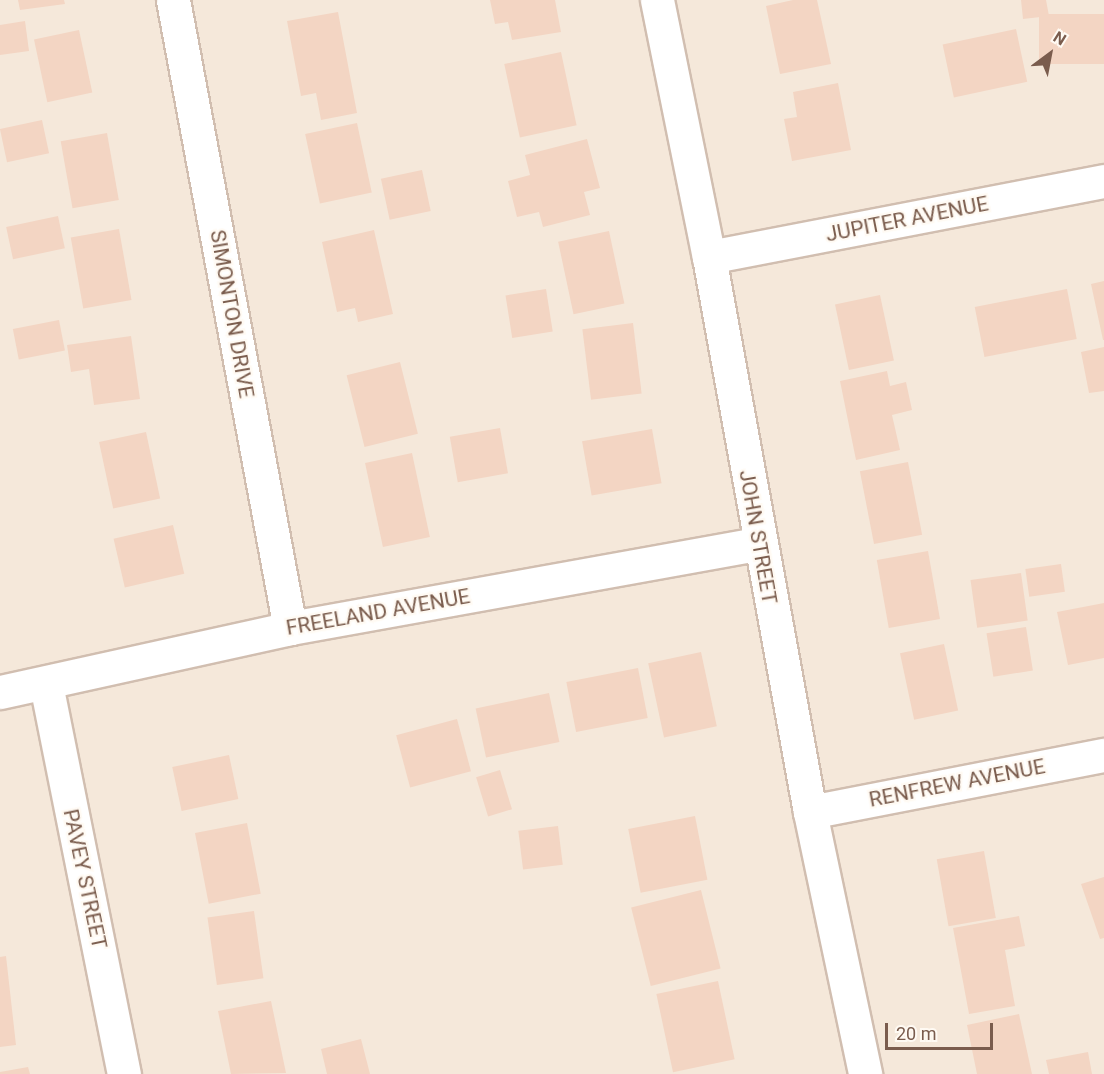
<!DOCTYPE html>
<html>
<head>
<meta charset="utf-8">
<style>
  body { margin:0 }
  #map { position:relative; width:1104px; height:1074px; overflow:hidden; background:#fdf6ec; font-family:Roboto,sans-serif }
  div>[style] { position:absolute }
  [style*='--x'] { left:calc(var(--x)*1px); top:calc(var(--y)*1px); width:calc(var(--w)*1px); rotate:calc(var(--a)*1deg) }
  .residential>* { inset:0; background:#f5e8da; transform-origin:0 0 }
  .building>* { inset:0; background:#f3d5c3; transform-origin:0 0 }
  .roads { filter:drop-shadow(2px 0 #d1beb0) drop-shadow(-2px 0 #d1beb0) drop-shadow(0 2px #d1beb0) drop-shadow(0 -2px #d1beb0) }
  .minor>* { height:33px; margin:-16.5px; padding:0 16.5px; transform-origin:16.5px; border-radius:16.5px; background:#fff }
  span { translate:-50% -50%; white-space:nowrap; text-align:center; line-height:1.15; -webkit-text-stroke:4.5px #fffaf3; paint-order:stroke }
  .street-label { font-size:21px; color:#7a5c4d }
  .north { position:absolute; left:1020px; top:24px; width:60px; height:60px; -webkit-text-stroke:4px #fffaf3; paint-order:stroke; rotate:32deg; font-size:16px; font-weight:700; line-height:24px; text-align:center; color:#7a5c4d }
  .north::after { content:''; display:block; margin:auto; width:21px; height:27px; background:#7a5c4d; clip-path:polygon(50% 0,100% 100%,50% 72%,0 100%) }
  .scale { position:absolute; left:885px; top:1023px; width:108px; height:27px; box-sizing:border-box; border:3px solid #7a5c4d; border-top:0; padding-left:8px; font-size:18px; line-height:21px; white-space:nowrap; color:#7a5c4d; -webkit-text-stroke:4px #fffaf3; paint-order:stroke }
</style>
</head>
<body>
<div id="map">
  <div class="residential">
    <div style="left:0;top:0;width:1104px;height:1074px"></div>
  </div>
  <div class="building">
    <div style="clip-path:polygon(18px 0,64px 0,65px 4px,20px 10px)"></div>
    <div style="clip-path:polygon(490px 0,555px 0,561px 32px,512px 40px,508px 22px,495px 24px)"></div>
    <div style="clip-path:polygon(793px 0,817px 0,831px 64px,780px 74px,766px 6px)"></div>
    <div style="clip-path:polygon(1021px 0,1046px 0,1049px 16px,1023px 19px)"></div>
    <div style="clip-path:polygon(338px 12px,357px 113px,321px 120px,316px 93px,301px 96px,287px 21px)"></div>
    <div style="left:1104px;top:14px;width:50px;height:65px;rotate:90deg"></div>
    <div style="clip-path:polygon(25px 21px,29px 51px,0 55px,0 25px)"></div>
    <div style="left:1016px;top:29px;width:54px;height:75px;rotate:78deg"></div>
    <div style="left:79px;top:30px;width:64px;height:46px;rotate:78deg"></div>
    <div style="left:561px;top:52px;width:75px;height:58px;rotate:78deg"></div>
    <div style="clip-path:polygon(838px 83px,851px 150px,792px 161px,784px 119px,797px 117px,793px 92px)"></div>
    <div style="left:42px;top:120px;width:34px;height:43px;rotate:78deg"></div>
    <div style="left:357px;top:123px;width:71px;height:53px;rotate:78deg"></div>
    <div style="left:107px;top:133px;width:68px;height:47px;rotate:80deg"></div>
    <div style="clip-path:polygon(587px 139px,600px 188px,584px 192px,590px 215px,543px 227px,539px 212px,517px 217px,508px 181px,530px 175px,525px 155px)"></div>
    <div style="left:422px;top:170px;width:42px;height:42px;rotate:78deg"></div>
    <div style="left:58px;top:216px;width:33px;height:53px;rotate:78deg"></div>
    <div style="left:119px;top:229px;width:72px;height:49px;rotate:80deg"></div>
    <div style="clip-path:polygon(374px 230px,393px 314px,358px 322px,355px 308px,337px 312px,322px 242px)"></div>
    <div style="left:609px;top:231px;width:74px;height:52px;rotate:78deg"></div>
    <div style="clip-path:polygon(1104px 281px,1104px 340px,1103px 340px,1091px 284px)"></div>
    <div style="left:546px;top:289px;width:43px;height:41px;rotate:81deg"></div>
    <div style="left:1067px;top:289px;width:51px;height:94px;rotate:79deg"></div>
    <div style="left:880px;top:295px;width:67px;height:46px;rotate:78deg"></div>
    <div style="left:59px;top:320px;width:31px;height:47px;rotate:79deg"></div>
    <div style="left:633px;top:323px;width:71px;height:51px;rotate:83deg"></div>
    <div style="clip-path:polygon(131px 336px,140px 399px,94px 405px,89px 369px,71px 372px,67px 345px)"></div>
    <div style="clip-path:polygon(1104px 347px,1104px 391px,1089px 393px,1081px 352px)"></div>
    <div style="left:400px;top:362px;width:74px;height:55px;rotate:76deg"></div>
    <div style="clip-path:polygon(887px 371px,890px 386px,906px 382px,912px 410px,892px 415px,900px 450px,856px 460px,840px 381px)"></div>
    <div style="left:500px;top:428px;width:46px;height:51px;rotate:80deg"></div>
    <div style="left:652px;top:429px;width:55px;height:71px;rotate:80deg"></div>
    <div style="left:146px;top:432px;width:68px;height:48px;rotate:78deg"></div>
    <div style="left:412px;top:453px;width:86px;height:48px;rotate:78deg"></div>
    <div style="left:908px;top:462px;width:74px;height:49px;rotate:79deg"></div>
    <div style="left:173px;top:525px;width:50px;height:61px;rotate:77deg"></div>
    <div style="left:928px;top:551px;width:69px;height:52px;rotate:80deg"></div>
    <div style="left:1061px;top:564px;width:28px;height:36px;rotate:82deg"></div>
    <div style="left:1021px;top:573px;width:48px;height:51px;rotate:82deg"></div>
    <div style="clip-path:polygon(1104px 603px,1104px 658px,1068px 665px,1057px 612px)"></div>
    <div style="left:1026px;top:627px;width:44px;height:40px;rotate:81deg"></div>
    <div style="left:944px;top:644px;width:68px;height:45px;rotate:78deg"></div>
    <div style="left:701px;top:652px;width:76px;height:54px;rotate:78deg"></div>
    <div style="left:638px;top:668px;width:51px;height:73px;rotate:79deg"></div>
    <div style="left:549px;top:693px;width:50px;height:75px;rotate:78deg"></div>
    <div style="left:457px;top:719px;width:54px;height:63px;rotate:75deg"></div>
    <div style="left:229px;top:755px;width:45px;height:58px;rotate:78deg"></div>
    <div style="left:500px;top:770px;width:41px;height:25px;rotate:73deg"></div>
    <div style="left:695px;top:816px;width:65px;height:68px;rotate:79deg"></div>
    <div style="left:247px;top:823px;width:72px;height:53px;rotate:79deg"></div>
    <div style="left:558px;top:826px;width:39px;height:40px;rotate:83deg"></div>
    <div style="left:984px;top:851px;width:68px;height:48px;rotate:80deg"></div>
    <div style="clip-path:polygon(1104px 877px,1104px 938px,1100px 939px,1081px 884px)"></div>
    <div style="left:701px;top:890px;width:81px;height:72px;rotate:76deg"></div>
    <div style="left:254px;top:911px;width:68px;height:47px;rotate:82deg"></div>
    <div style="clip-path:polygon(1019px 916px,1025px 946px,1005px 950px,1015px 1006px,969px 1014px,953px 928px)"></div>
    <div style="clip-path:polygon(6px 956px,16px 1045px,0 1047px,0 957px)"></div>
    <div style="left:718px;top:981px;width:80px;height:63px;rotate:78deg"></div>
    <div style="clip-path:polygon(271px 1001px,286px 1073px,231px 1074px,218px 1011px)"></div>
    <div style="clip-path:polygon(1019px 1014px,1032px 1074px,977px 1074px,967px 1025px)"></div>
    <div style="clip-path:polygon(361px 1039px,370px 1074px,327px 1074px,321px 1049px)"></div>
    <div style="clip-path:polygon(1088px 1052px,1092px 1074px,1049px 1074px,1046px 1060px)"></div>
    <div style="clip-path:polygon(28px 1067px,30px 1074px,0 1074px,0 1072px)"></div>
  </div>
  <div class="roads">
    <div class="minor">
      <div style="--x:173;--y:0;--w:639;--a:79.45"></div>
      <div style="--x:657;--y:0;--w:262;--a:78.6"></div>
      <div style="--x:709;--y:257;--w:564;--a:79.69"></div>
      <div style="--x:810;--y:812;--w:268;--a:78.1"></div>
      <div style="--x:709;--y:257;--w:402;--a:-10.9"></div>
      <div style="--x:46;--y:684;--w:398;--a:78.7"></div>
      <div style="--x:0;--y:692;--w:297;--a:-12.4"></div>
      <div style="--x:290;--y:628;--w:476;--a:-10.2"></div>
      <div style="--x:810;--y:812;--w:299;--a:-11"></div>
    </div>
  </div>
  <div class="street-label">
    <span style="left:907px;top:219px;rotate:-11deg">JUPITER AVENUE</span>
    <span style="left:232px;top:314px;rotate:80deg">SIMONTON DRIVE</span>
    <span style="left:758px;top:537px;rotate:80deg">JOHN STREET</span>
    <span style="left:378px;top:612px;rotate:-10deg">FREELAND AVENUE</span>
    <span style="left:957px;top:783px;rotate:-11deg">RENFREW AVENUE</span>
    <span style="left:85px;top:879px;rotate:78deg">PAVEY STREET</span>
  </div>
  <div class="north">N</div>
  <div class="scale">20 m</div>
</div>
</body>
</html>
